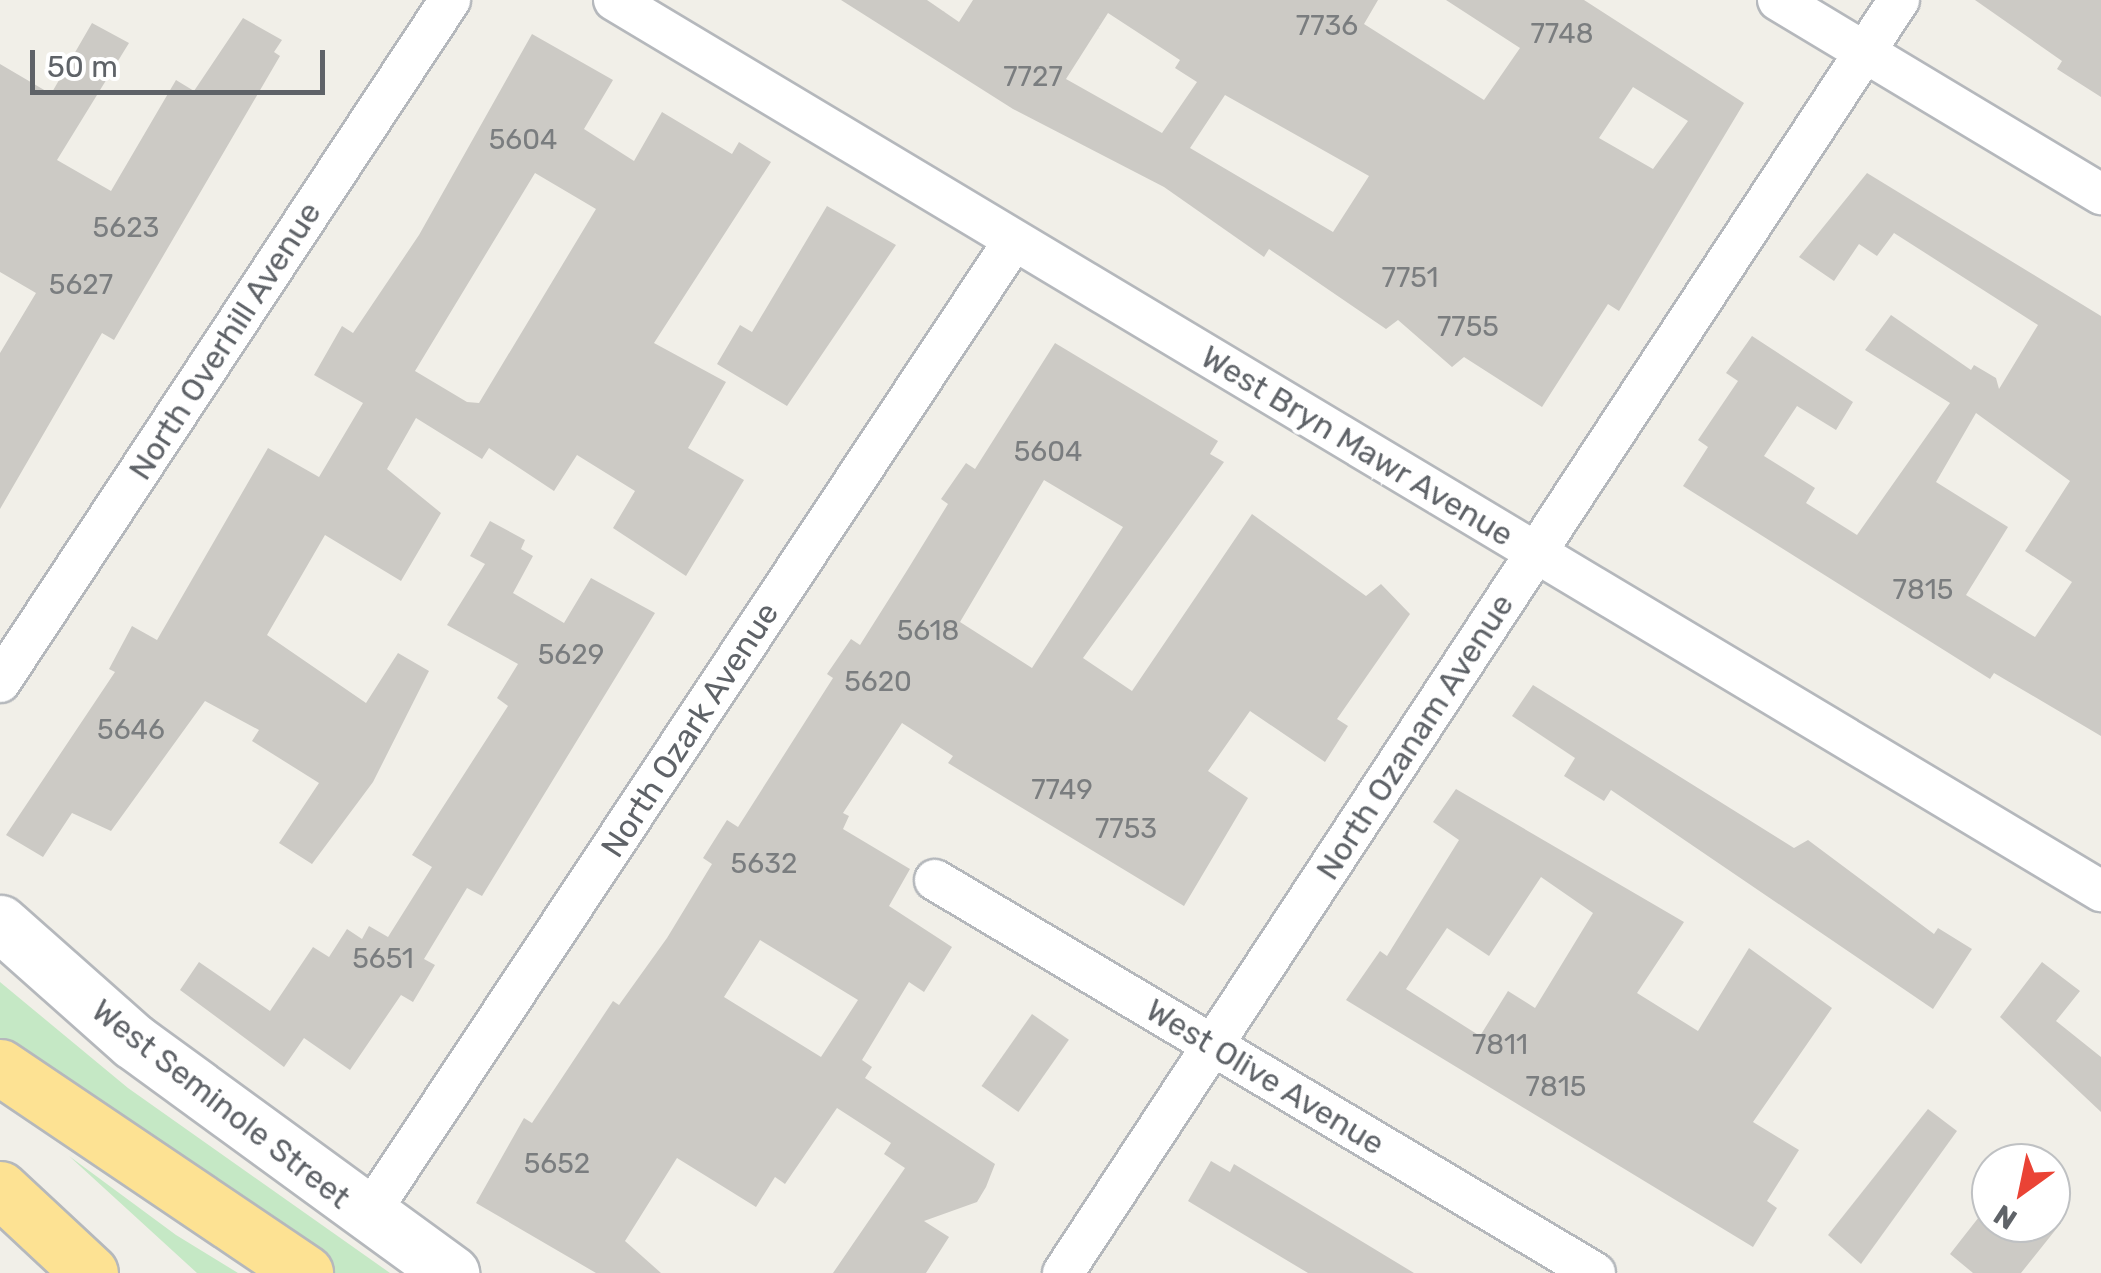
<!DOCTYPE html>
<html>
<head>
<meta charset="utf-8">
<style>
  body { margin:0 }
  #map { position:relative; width:2101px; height:1273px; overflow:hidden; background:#f1efe8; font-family:Rubik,sans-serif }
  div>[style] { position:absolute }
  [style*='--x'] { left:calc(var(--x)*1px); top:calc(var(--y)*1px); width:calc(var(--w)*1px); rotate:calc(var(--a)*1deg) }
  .green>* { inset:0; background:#c5e8c5 }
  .building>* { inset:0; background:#cccac5; transform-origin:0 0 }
  .roads { filter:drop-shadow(2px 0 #b5b8bc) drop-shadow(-2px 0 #b5b8bc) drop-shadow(0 2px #b5b8bc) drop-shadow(0 -2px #b5b8bc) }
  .street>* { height:40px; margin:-20px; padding:0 20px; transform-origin:20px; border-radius:20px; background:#fff }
  .secondary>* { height:55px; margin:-27.5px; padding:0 27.5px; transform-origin:27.5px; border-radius:27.5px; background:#fff }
  .highway>* { height:55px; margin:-27.5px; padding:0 27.5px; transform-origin:27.5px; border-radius:27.5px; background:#fde293 }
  span { translate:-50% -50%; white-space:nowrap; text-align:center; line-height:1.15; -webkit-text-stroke:9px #fff; paint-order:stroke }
  .number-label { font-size:28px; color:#7a7d7f }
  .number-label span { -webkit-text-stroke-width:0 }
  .street-label { font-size:32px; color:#5f6368 }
  .north { position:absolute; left:1971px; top:1143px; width:100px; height:100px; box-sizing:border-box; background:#fff; border:2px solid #bfc1c3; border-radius:50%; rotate:213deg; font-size:28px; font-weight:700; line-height:40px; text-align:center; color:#5f6368 }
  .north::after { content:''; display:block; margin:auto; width:35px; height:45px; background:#ea4335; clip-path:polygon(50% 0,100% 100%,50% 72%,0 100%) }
  .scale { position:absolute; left:30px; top:50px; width:295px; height:45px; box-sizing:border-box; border:5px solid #5f6368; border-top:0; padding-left:12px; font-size:30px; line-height:35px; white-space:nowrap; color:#5f6368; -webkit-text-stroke:8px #fff; paint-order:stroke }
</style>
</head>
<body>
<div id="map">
  <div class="green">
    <div style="clip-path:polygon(0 982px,128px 1088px,390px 1273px,332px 1273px,0 1041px)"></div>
    <div style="clip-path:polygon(69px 1156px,176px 1235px,238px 1273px,197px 1273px)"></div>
  </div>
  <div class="building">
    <div style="clip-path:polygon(evenodd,841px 0,927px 0,959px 22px,973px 0,1378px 0,1364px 24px,1484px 100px,1520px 48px,1446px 0,1584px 0,1744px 103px,1619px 311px,1608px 304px,1542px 407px,1464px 357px,1452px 367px,1398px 320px,1386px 329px,1269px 249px,1264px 257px,1164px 187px,1013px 109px,841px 0,1108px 13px,1180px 60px,1175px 68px,1197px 82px,1162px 133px,1066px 79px,1108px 13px,841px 0,1633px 87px,1688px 121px,1653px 169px,1599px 138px,1633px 87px,841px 0,1225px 95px,1369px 176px,1333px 232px,1190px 148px,1225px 95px)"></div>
    <div style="clip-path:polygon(1975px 0,2101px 0,2101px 97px,2057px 69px,2062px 61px)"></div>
    <div style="clip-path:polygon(243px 18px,282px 40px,274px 52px,280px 56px,114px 340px,102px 333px,0 509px,0 353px,36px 293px,0 272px,0 64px,51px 94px,92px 23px,129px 43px,57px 160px,111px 191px,176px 80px,194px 91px)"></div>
    <div style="clip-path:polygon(evenodd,532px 34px,613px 80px,584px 129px,634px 161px,662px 112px,732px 154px,739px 142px,771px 162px,654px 343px,726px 382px,688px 448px,744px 480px,686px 576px,613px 528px,635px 491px,577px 455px,554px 491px,489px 448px,482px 459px,416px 418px,387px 469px,441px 513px,401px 581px,325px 535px,267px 635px,366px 703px,398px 653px,429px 671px,373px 782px,312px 864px,279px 843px,319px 783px,252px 741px,259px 730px,205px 701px,111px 831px,72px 813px,43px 857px,6px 835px,115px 672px,109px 669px,132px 626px,157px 640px,268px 448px,319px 477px,363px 403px,314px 375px,342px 326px,353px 333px,419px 235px,532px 34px,535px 173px,596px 209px,479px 403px,467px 402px,415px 371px,535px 173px)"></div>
    <div style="clip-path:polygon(evenodd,1867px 173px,2101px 316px,2101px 736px,1994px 673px,1990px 679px,1683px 486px,1708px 447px,1698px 440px,1738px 381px,1726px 373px,1752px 336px,1853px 402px,1836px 430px,1797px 406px,1764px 456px,1815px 488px,1806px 503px,1857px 535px,1950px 403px,1865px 350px,1891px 315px,1971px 370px,1974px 365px,1996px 378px,1999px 389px,2038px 325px,1894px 233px,1877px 256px,1859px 244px,1834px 281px,1799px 257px,1867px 173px,1976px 413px,2070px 481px,2025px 551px,2072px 582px,2035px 637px,1966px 595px,2008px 527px,1936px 482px,1976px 413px)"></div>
    <div style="clip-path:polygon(827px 206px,896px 245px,787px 406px,717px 364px,740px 325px,752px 332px)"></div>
    <div style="clip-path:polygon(evenodd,1055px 343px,1218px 441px,1210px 454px,1224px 462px,1083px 658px,1132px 691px,1252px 514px,1366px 596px,1381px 584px,1410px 614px,1337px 719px,1348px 726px,1325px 762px,1250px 711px,1208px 771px,1248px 798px,1184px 906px,948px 763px,953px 756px,902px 723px,843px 813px,849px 816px,843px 829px,910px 869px,889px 906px,952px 947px,924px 992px,909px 982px,862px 1060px,872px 1067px,865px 1078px,995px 1164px,986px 1187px,977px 1202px,924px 1221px,949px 1237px,926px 1273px,833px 1273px,905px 1168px,884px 1154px,891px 1143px,837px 1108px,785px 1184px,775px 1177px,756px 1207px,677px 1158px,625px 1241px,661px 1273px,596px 1273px,476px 1203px,524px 1118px,532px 1123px,613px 1001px,619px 1005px,667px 938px,712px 864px,703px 858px,727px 820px,738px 827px,833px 678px,827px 674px,851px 639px,860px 645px,908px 569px,948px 504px,941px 499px,966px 463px,975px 469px,1055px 343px,1044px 480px,1123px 527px,1032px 668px,960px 622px,1044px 480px,1055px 343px,760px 940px,858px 1000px,821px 1057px,724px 997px,760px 940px)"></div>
    <div style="clip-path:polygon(490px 521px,525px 540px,521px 549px,533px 556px,513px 593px,564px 623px,591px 578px,655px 613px,482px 896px,467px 888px,424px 959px,435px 965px,413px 1002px,401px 995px,350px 1070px,304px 1038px,284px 1067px,180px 990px,199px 962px,270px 1011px,313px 947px,329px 957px,347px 929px,362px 939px,369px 926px,388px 937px,432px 867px,412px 855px,508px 706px,497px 698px,518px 664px,447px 625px,485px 564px,470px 556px)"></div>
    <div style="clip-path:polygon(1533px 685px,1794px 848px,1808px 840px,1934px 934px,1938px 928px,1972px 949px,1933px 1009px,1611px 790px,1604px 801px,1564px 776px,1575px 758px,1512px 716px)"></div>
    <div style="clip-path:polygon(evenodd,1456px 789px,1684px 922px,1637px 993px,1698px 1031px,1749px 948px,1832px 1008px,1753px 1122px,1799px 1150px,1767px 1201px,1777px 1208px,1753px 1247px,1346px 1000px,1380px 951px,1387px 956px,1459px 840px,1433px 822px,1456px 789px,1541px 877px,1593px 913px,1535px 1008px,1508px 991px,1480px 1036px,1406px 989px,1447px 928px,1489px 956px,1541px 877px)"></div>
    <div style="clip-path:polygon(2042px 962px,2080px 991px,2056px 1021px,2101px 1057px,2101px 1112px,2000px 1017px)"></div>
    <div style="left:1032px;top:1014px;width:45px;height:88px;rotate:35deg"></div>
    <div style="clip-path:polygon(1928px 1109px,1957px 1131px,1861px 1264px,1828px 1235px)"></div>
    <div style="clip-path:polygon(1211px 1161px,1230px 1172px,1234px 1164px,1414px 1273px,1308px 1273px,1188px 1201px)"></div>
    <div style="clip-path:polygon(1986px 1208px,1991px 1223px,2061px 1223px,2021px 1273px,1973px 1273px,1950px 1254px)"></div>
  </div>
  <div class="roads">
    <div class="street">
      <div style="--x:614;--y:0;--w:1734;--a:30.93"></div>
      <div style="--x:1778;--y:0;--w:377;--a:31"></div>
      <div style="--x:0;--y:682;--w:817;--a:-56.58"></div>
      <div style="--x:935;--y:880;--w:768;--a:30.77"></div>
      <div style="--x:366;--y:1218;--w:1171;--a:-56.46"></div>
      <div style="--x:1063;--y:1273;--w:1523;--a:-56.71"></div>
    </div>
    <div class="secondary">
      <div style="--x:0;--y:923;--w:178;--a:41.6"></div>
      <div style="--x:133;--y:1041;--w:394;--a:36.1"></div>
    </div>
    <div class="highway">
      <div style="--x:0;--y:1067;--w:368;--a:34"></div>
      <div style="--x:0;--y:1189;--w:123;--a:43"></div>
    </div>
  </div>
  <div class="number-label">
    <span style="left:1327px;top:26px">7736</span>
    <span style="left:1562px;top:34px">7748</span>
    <span style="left:1033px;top:77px">7727</span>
    <span style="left:523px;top:140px">5604</span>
    <span style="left:126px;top:228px">5623</span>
    <span style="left:1410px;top:278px">7751</span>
    <span style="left:81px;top:285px">5627</span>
    <span style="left:1468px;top:327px">7755</span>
    <span style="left:1048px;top:452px">5604</span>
    <span style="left:1923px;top:590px">7815</span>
    <span style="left:928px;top:631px">5618</span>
    <span style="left:571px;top:655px">5629</span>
    <span style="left:878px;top:682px">5620</span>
    <span style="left:131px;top:730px">5646</span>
    <span style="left:1062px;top:790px">7749</span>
    <span style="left:1126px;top:829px">7753</span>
    <span style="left:764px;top:864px">5632</span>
    <span style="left:383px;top:959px">5651</span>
    <span style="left:1500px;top:1045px">7811</span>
    <span style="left:1556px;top:1087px">7815</span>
    <span style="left:557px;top:1164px">5652</span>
  </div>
  <div class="street-label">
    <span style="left:225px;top:341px;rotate:-57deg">North Overhill Avenue</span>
    <span style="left:1357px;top:446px;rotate:31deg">West Bryn Mawr Avenue</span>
    <span style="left:690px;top:730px;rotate:-57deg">North Ozark Avenue</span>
    <span style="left:1415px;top:737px;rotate:-57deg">North Ozanam Avenue</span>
    <span style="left:1265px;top:1077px;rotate:31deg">West Olive Avenue</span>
    <span style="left:221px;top:1104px;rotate:38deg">West Seminole Street</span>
  </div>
  <div class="north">N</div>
  <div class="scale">50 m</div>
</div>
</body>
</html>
